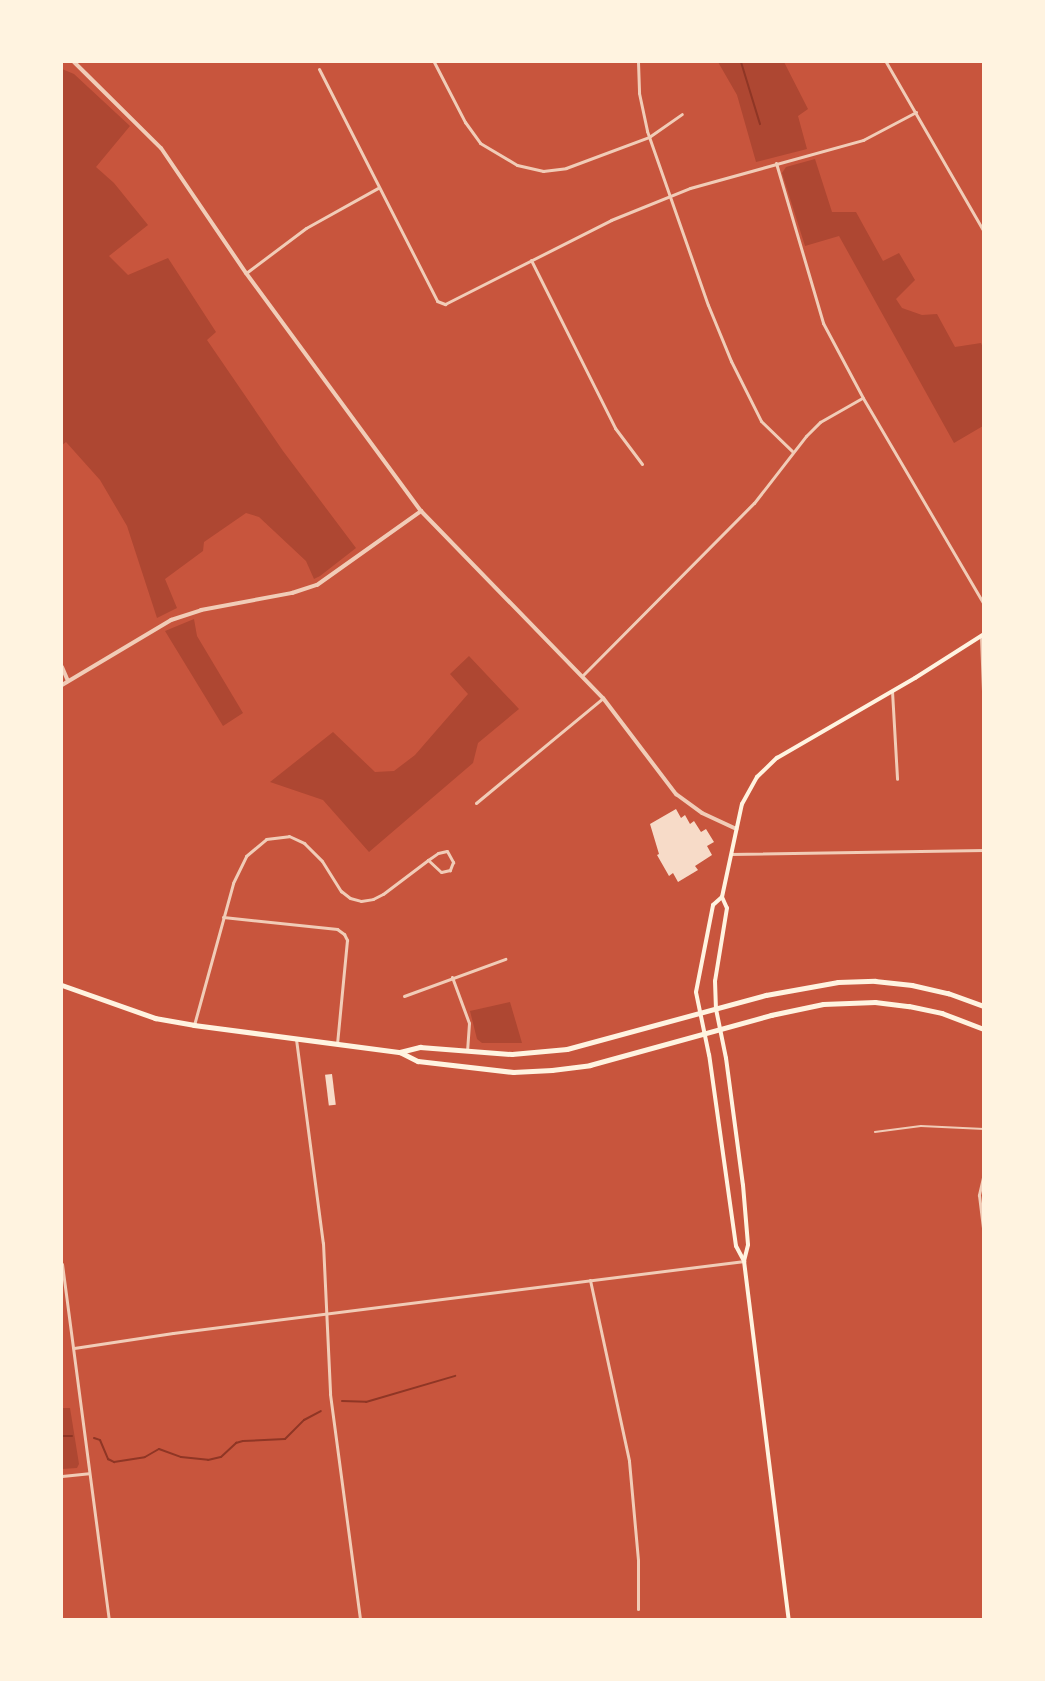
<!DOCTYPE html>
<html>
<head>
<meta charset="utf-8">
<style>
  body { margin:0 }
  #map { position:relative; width:1045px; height:1681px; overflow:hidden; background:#c8553d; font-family:Commissioner,sans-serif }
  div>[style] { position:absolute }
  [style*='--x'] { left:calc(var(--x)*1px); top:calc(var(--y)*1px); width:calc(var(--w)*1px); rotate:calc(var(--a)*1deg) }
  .green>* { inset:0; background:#ae4732 }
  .stream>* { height:2px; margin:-1px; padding:0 1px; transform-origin:1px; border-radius:1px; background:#8f3625 }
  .building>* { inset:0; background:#f7dbc8; transform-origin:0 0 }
  .service>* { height:1.5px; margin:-0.75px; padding:0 0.75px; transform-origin:0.75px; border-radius:0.75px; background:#f1ccb7 }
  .minor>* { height:3px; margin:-1.5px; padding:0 1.5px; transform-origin:1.5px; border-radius:1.5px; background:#f1ccb7 }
  .tertiary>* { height:4px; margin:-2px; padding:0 2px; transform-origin:2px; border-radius:2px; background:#f1ccb7 }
  .secondary>* { height:4px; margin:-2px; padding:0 2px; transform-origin:2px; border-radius:2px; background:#fff3e0 }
  .primary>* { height:4.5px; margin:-2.25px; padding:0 2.25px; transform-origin:2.25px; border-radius:2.25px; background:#fff3e0 }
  span { translate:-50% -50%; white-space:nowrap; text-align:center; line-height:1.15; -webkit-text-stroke:4.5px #fff3e0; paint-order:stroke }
  .frame { position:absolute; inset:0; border:63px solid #fff3e0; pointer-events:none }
</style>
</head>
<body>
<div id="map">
  <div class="green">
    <div style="clip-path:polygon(718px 62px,784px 62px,808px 109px,798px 116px,807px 149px,756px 162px,737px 95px)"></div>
    <div style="clip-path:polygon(62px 69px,74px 74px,130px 126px,96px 167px,114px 183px,148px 225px,109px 256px,128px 275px,168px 258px,216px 332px,207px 340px,283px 451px,356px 548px,320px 576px,314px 579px,306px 561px,259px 517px,246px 513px,204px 542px,203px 551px,165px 579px,177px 608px,157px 618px,127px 526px,100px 480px,66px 442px,62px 445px)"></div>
    <div style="clip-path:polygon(815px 159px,832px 212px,856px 212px,883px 261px,899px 253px,915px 280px,896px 299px,902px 308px,922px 315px,937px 314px,955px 347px,981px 343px,983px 348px,983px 426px,954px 443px,839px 236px,805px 246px,782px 173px,786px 167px)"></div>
    <div style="clip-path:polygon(194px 619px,197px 636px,243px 713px,223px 726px,165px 631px)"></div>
    <div style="clip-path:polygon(469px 656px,519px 709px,478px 743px,473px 763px,369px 852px,323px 800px,270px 782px,333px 732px,375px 772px,394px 771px,415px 755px,468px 694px,450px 674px)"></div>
    <div style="clip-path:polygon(510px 1002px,522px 1043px,482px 1043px,477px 1039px,470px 1011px)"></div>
    <div style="clip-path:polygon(62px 1408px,70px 1408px,79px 1464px,77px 1468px,62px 1469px)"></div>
  </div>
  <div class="stream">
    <div style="--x:741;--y:62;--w:65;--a:73"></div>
    <div style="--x:342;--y:1401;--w:24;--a:2"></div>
    <div style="--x:366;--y:1402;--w:93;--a:-16.3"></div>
    <div style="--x:62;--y:1436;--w:10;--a:0"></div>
    <div style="--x:94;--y:1438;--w:6;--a:18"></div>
    <div style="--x:100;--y:1440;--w:21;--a:67"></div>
    <div style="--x:108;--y:1459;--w:7;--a:27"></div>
    <div style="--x:114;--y:1462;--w:31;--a:-9"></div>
    <div style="--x:145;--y:1457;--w:16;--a:-30"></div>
    <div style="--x:159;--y:1449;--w:23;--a:20"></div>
    <div style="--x:181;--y:1457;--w:27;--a:6"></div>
    <div style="--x:208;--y:1460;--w:13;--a:-13"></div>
    <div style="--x:221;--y:1457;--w:21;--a:-43"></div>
    <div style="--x:236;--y:1443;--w:7;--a:-16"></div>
    <div style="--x:243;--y:1441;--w:42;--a:-2.7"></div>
    <div style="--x:285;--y:1439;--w:27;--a:-45"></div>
    <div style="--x:304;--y:1420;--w:19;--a:-28"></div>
  </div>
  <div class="building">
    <div style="clip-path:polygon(676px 809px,681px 818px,685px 815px,690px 824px,694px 821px,701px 832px,706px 829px,714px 842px,707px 846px,712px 855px,695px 866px,698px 870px,678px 882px,673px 873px,669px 876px,657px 855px,659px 854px,650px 824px)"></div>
    <div style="left:332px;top:1074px;width:31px;height:7px;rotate:83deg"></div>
  </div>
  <div class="service">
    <div style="--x:875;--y:1132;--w:46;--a:-7.4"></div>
    <div style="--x:921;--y:1126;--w:63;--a:2.7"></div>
  </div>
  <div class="minor">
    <div style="--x:434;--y:62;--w:68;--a:62.7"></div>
    <div style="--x:465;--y:122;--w:26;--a:54"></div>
    <div style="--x:480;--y:143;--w:43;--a:30.7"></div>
    <div style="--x:517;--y:165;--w:27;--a:13"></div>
    <div style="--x:543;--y:171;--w:23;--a:-7"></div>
    <div style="--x:566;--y:168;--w:89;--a:-20.5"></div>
    <div style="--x:649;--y:137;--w:40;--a:-34.9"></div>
    <div style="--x:638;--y:62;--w:31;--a:88"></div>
    <div style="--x:639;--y:93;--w:39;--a:78"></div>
    <div style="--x:647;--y:131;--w:184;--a:70.7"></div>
    <div style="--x:708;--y:305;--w:61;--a:67.7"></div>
    <div style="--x:731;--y:361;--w:67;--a:63.4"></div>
    <div style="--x:761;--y:421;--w:43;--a:44.1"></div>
    <div style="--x:886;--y:62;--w:196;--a:60"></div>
    <div style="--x:319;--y:69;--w:260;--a:63"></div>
    <div style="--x:437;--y:301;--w:9;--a:21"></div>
    <div style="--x:445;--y:304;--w:186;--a:-26.8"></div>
    <div style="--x:611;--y:220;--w:85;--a:-22.1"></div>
    <div style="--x:690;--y:188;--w:180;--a:-15.5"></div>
    <div style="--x:863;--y:140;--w:60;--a:-27.8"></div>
    <div style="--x:776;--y:163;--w:167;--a:73.6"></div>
    <div style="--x:823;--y:323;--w:85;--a:61.9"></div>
    <div style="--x:863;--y:398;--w:239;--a:59.6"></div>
    <div style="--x:531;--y:260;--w:188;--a:63.4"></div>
    <div style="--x:615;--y:428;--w:45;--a:53.1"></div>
    <div style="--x:246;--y:273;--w:75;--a:-36.9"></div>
    <div style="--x:306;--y:228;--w:82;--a:-29.1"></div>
    <div style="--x:981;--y:636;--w:80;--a:87.9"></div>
    <div style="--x:582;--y:676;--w:244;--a:-45.2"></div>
    <div style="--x:754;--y:503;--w:85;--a:-52.2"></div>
    <div style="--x:806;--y:436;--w:20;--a:-45"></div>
    <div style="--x:820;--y:422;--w:48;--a:-29.7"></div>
    <div style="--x:892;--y:691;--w:88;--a:86.7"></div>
    <div style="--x:476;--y:803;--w:165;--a:-39.6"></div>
    <div style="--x:731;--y:854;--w:253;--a:-0.9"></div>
    <div style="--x:223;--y:917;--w:115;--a:6"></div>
    <div style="--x:337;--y:929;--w:9;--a:36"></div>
    <div style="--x:344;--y:934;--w:7;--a:63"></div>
    <div style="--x:347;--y:940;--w:104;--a:95.5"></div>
    <div style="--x:452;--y:977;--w:49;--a:69.7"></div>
    <div style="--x:469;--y:1023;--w:27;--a:94"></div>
    <div style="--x:404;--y:996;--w:108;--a:-20.1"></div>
    <div style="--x:194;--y:1025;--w:147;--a:-74.6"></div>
    <div style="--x:233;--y:883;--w:30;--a:-64"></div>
    <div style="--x:246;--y:856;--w:26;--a:-40"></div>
    <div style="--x:266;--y:839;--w:23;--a:-7"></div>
    <div style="--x:289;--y:836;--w:17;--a:25"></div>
    <div style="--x:304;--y:843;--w:25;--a:45"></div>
    <div style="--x:322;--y:861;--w:36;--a:58"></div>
    <div style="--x:341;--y:891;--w:11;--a:38"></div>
    <div style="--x:350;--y:898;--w:11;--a:15"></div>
    <div style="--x:361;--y:901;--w:12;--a:-9"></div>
    <div style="--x:373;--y:899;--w:11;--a:-27"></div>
    <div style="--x:383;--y:894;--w:56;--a:-37.1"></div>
    <div style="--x:428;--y:860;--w:12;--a:-35"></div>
    <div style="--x:438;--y:853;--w:9;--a:-13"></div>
    <div style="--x:447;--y:851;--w:13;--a:61"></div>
    <div style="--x:453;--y:862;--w:9;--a:111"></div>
    <div style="--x:450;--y:870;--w:9;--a:167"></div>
    <div style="--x:441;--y:872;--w:18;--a:-137"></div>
    <div style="--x:296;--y:1039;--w:206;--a:82.5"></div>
    <div style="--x:323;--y:1243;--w:151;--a:87.3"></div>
    <div style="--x:330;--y:1394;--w:228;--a:82.4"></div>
    <div style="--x:984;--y:1173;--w:23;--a:103"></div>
    <div style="--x:979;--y:1195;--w:39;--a:83"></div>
    <div style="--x:62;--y:1264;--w:359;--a:82.5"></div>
    <div style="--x:590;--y:1280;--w:185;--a:77.8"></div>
    <div style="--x:629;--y:1461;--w:99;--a:84.8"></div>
    <div style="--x:638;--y:1560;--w:49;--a:90"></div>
    <div style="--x:74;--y:1348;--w:100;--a:-8.6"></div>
    <div style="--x:173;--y:1333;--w:576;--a:-7.19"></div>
    <div style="--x:62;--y:1476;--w:27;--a:-6"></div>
  </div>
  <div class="tertiary">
    <div style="--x:74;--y:62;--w:122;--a:44.7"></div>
    <div style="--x:161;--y:148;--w:151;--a:55.8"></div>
    <div style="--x:246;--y:273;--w:295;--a:53.7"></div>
    <div style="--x:421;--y:511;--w:261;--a:45.8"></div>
    <div style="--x:603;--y:698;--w:121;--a:52.8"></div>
    <div style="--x:676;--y:794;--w:32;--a:36"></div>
    <div style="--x:702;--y:813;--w:38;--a:25"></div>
    <div style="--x:62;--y:667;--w:15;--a:67"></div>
    <div style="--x:62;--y:685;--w:127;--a:-30.8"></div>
    <div style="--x:171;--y:620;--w:32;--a:-18"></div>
    <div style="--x:201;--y:610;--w:93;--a:-10.6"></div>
    <div style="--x:292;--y:593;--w:26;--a:-18"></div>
    <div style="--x:317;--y:585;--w:128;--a:-35.4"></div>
  </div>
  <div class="secondary">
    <div style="--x:722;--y:897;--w:12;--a:66"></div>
    <div style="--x:727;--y:908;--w:74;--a:99.3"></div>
    <div style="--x:715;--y:981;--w:28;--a:88"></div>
    <div style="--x:716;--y:1009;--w:50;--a:78.5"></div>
    <div style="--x:726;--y:1058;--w:128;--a:82.4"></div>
    <div style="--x:743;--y:1185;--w:60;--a:85.2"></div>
    <div style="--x:748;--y:1245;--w:16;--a:104"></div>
    <div style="--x:744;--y:1261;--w:362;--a:82.9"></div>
    <div style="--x:744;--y:1261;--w:17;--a:-118"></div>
    <div style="--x:736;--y:1246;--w:193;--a:-98"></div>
    <div style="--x:709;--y:1055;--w:64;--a:-101.7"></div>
    <div style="--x:696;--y:992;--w:89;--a:-78.9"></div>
    <div style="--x:713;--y:905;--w:12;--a:-42"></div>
    <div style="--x:722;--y:897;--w:95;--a:-77.9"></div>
    <div style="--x:742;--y:804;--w:31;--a:-61"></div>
    <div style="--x:757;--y:777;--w:28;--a:-44"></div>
    <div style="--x:777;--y:758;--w:160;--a:-30.1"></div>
    <div style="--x:915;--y:678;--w:82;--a:-32.5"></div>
  </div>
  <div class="primary">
    <div style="--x:62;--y:985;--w:99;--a:19.5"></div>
    <div style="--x:155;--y:1018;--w:40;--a:10"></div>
    <div style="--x:194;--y:1025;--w:208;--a:7.5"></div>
    <div style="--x:400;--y:1052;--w:20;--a:27"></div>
    <div style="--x:418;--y:1061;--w:96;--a:6.6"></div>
    <div style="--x:513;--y:1072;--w:39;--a:-3"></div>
    <div style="--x:552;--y:1070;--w:38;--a:-7"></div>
    <div style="--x:590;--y:1065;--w:188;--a:-15.4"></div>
    <div style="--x:771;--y:1015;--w:53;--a:-11.9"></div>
    <div style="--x:823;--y:1004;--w:52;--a:-2.2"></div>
    <div style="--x:875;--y:1002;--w:34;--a:7"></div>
    <div style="--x:909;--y:1006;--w:34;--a:12"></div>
    <div style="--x:942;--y:1013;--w:45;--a:20.9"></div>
    <div style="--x:400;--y:1052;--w:21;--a:-14"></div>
    <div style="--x:420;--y:1047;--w:92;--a:4.4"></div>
    <div style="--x:512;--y:1054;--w:55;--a:-5.2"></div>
    <div style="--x:567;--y:1049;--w:206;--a:-15.2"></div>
    <div style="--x:766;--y:995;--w:73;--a:-10.2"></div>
    <div style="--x:838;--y:982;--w:37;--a:-2"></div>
    <div style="--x:875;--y:981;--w:37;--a:6"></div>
    <div style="--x:912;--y:985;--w:37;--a:13"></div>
    <div style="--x:948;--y:993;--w:38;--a:20"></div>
  </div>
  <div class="frame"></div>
</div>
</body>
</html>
